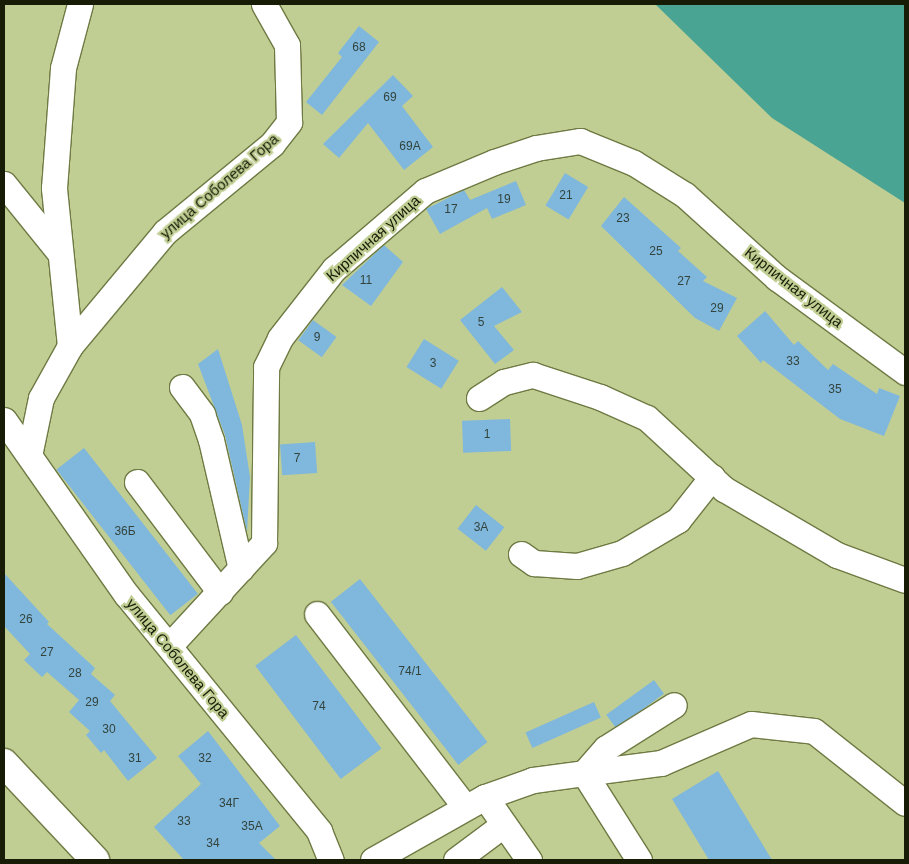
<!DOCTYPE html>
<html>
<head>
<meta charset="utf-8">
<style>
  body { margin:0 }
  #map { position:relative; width:909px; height:864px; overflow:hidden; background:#c0ce93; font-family:Helvetica,sans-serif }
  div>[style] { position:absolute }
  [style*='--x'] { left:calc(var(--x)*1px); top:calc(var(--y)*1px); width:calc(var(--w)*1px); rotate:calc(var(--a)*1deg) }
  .water>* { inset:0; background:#49a493 }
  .building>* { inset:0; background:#80b7dd; transform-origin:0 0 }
  .roads { filter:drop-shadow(1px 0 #6e7a43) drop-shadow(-1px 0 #6e7a43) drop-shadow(0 1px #6e7a43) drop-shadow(0 -1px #6e7a43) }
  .minor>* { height:25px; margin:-12.5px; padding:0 12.5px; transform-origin:12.5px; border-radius:12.5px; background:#fff }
  .major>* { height:28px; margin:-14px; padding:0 14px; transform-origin:14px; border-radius:14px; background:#fff }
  span { translate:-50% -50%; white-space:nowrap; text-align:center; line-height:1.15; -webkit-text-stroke:4.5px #c0ce93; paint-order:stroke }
  .number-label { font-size:12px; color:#31433c }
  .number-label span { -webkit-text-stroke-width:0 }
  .street-label { font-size:15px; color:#171c06 }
  .frame { position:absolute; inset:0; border:5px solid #171c06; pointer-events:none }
</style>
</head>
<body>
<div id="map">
  <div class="water">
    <div style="clip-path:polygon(655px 4px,905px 4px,905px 203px,772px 118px)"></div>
  </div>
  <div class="building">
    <div style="clip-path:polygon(359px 26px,379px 42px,322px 115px,306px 102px,342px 57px,338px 53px)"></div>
    <div style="clip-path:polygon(393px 75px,413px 96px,402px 106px,433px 147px,404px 170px,368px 123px,339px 158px,323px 144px)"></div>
    <div style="left:565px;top:173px;width:27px;height:38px;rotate:31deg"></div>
    <div style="clip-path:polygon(516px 181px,526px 205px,492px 219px,487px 208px,440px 234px,426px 209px,464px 190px,470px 200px)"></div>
    <div style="clip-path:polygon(624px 197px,681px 248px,678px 251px,707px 277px,703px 281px,737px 298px,719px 331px,695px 318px,601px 226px)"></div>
    <div style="clip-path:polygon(384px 245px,403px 262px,371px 306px,342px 285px)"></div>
    <div style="clip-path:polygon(502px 287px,522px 312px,494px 326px,514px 350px,495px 364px,460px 320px)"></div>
    <div style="clip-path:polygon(765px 311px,794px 345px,798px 341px,828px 370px,833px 364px,877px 394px,879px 388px,900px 396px,884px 436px,840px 419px,763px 360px,761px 363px,737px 336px)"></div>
    <div style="left:313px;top:320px;width:29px;height:25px;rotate:36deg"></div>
    <div style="left:424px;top:339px;width:41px;height:33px;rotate:32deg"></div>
    <div style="clip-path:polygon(218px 349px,242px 425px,250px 477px,247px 532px,225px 435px,198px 364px)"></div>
    <div style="left:510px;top:419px;width:32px;height:48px;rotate:88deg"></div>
    <div style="left:315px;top:442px;width:31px;height:35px;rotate:86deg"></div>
    <div style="left:84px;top:448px;width:185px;height:35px;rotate:52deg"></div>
    <div style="left:476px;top:505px;width:36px;height:30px;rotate:38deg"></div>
    <div style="clip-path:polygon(4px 573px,49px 622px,47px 624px,95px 668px,91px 674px,115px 695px,110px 701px,157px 758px,128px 781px,104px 750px,101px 753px,86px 735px,90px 731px,69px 712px,79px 700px,47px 672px,42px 677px,24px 660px,30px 654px,4px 626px)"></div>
    <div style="left:360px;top:579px;width:207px;height:37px;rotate:52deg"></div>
    <div style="left:296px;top:635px;width:142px;height:51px;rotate:53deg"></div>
    <div style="left:654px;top:680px;width:17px;height:59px;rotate:54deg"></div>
    <div style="left:594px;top:702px;width:17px;height:75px;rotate:66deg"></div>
    <div style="clip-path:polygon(208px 731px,280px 826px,259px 843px,276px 860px,184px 860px,154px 827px,201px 784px,178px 756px)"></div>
    <div style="clip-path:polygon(718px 771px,772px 860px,709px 860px,672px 799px)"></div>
  </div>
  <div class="roads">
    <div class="minor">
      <div style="--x:4;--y:184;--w:87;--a:51"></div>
      <div style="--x:70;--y:346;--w:159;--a:-95.8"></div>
      <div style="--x:54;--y:188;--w:120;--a:-85.7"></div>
      <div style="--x:63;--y:68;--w:66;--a:-75.1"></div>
      <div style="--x:182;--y:387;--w:34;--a:53"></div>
      <div style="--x:202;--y:414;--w:28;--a:71"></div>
      <div style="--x:211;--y:440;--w:132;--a:76.9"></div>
      <div style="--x:479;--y:398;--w:30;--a:-33"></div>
      <div style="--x:504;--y:382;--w:30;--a:-14"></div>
      <div style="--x:533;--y:375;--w:71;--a:18.2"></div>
      <div style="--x:600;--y:397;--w:51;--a:24.1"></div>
      <div style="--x:647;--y:418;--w:105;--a:42.7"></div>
      <div style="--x:724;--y:489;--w:131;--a:30.3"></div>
      <div style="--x:837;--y:555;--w:72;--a:20.2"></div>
      <div style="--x:4;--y:420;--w:213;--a:55"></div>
      <div style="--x:126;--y:594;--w:306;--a:50.8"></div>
      <div style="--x:319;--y:831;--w:31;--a:68"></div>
      <div style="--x:30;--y:451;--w:54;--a:-78.3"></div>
      <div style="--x:41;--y:398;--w:60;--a:-60.9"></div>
      <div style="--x:70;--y:346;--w:148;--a:-50.2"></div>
      <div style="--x:165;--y:232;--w:139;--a:-39.4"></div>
      <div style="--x:272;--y:144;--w:28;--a:-52"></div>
      <div style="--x:289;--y:122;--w:77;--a:-91.5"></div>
      <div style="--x:287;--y:45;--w:47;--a:-119.3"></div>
      <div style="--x:137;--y:482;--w:138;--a:53"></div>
      <div style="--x:521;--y:554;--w:16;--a:35"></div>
      <div style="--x:534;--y:563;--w:43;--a:4"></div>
      <div style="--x:577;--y:566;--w:47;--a:-16.1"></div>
      <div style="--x:622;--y:553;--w:65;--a:-30.5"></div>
      <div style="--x:678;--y:520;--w:55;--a:-51.7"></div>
      <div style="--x:317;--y:614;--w:243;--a:52.5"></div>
      <div style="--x:170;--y:645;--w:139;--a:-47.3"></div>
      <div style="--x:264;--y:543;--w:176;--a:-89.3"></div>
      <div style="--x:266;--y:367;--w:32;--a:-64"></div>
      <div style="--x:280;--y:338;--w:88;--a:-52"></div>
      <div style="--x:334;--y:269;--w:120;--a:-40.6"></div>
      <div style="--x:425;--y:191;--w:75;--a:-22.8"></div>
      <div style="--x:494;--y:162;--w:44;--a:-18.4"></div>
      <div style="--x:536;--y:148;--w:45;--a:-9"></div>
      <div style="--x:580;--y:141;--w:58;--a:22.2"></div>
      <div style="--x:634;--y:163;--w:60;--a:32.1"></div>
      <div style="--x:685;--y:195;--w:124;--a:42.1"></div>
      <div style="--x:777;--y:278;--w:159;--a:36.3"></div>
      <div style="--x:485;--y:797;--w:77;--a:55.1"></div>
      <div style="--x:373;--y:860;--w:129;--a:-29.4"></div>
      <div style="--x:485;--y:797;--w:51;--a:-19.5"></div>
      <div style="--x:533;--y:780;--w:51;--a:-7.8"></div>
      <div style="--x:584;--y:773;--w:33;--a:-49"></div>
      <div style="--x:606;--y:748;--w:80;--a:-32.3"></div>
      <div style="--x:456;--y:860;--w:59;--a:-36.7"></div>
      <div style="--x:639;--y:860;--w:103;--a:-122.3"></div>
      <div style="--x:584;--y:773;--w:78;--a:-7.4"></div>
      <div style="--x:661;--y:763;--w:98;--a:-23.4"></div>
      <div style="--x:751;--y:724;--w:63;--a:6.3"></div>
      <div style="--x:814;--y:731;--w:116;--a:38.4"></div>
    </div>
    <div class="major">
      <div style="--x:4;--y:763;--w:133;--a:46.8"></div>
    </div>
  </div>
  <div class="number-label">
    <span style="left:359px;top:48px">68</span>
    <span style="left:390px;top:98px">69</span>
    <span style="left:410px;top:147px">69А</span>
    <span style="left:566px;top:196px">21</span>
    <span style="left:504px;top:200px">19</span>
    <span style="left:451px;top:210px">17</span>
    <span style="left:623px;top:219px">23</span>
    <span style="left:656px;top:252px">25</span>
    <span style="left:366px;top:281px">11</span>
    <span style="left:684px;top:282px">27</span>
    <span style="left:717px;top:309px">29</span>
    <span style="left:481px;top:323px">5</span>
    <span style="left:317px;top:338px">9</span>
    <span style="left:793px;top:362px">33</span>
    <span style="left:433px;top:364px">3</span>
    <span style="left:835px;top:390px">35</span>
    <span style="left:487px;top:435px">1</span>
    <span style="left:297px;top:459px">7</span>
    <span style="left:481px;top:528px">3А</span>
    <span style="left:125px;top:532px">36Б</span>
    <span style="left:26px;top:620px">26</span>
    <span style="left:47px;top:653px">27</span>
    <span style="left:410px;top:672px">74/1</span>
    <span style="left:75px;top:674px">28</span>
    <span style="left:92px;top:703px">29</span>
    <span style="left:319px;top:707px">74</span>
    <span style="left:109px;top:730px">30</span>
    <span style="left:135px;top:759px">31</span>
    <span style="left:205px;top:759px">32</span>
    <span style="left:229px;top:804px">34Г</span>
    <span style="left:184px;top:822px">33</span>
    <span style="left:252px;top:827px">35А</span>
    <span style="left:213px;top:844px">34</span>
  </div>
  <div class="street-label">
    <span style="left:219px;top:186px;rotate:-41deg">улица Соболева Гора</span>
    <span style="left:373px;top:238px;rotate:-42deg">Кирпичная улица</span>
    <span style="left:794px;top:287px;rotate:38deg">Кирпичная улица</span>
    <span style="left:178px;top:658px;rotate:50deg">улица Соболева Гора</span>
  </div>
  <div class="frame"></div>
</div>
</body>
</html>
